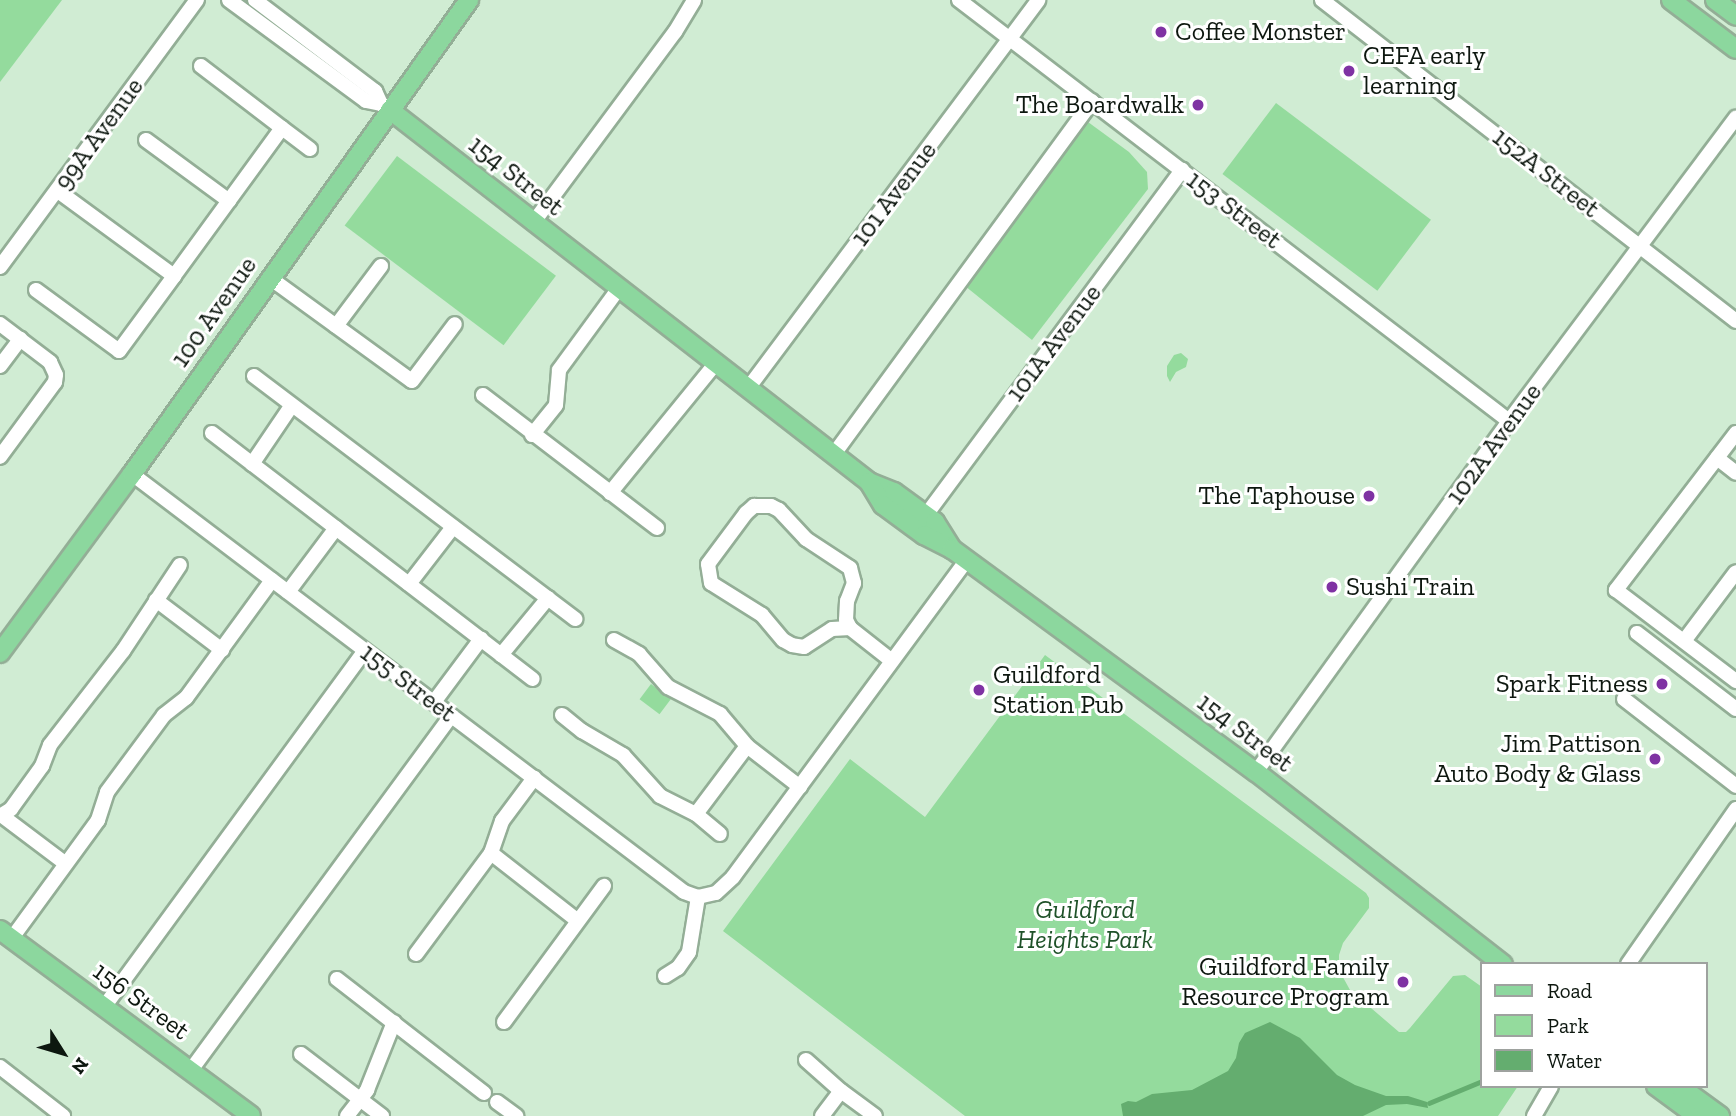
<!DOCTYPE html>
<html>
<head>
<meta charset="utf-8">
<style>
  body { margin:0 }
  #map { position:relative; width:1736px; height:1116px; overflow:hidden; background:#d0ecd3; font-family:"Zilla Slab",serif }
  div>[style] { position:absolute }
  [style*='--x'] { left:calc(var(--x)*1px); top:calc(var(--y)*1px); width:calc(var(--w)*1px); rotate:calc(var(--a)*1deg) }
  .green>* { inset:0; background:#94db9d; transform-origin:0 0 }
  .water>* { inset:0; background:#64ad6f }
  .stream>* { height:4.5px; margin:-2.25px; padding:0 2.25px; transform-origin:2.25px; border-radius:2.25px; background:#64ad6f }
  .roads { filter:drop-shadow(2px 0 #93ae96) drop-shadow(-2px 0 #93ae96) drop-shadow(0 2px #93ae96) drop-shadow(0 -2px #93ae96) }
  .minor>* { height:14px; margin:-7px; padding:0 7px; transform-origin:7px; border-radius:7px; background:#fff }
  .major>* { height:18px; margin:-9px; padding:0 9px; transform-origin:9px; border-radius:9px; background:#8cd79e }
  .dots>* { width:19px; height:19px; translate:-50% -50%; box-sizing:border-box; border:4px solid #fff; border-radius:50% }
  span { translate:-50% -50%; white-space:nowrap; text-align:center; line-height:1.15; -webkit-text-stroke:6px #fff; paint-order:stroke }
  .poi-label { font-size:26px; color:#0d170f }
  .left { translate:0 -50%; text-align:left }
  .right { translate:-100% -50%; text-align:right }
  .street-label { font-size:26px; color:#0d170f }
  .park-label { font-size:26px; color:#1f5229; font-style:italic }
  .legend { position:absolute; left:1480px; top:962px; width:228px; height:126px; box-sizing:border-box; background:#fff; border:2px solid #9ea29f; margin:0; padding:9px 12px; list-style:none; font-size:21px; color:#0d170f }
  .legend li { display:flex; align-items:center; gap:14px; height:35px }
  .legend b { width:35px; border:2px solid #9ea29f }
  .north { position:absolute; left:28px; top:1018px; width:70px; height:70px; -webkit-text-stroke:5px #fff; paint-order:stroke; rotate:127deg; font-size:19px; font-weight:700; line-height:28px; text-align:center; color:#0d170f }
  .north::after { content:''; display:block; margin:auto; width:24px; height:32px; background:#0d170f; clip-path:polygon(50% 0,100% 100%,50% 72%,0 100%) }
</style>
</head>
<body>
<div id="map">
  <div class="green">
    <div style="clip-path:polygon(0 0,62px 0,0 82px)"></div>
    <div style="left:1276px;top:103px;width:194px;height:89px;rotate:37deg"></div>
    <div style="clip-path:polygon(1088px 122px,1129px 152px,1147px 172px,1148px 189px,1032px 340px,965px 286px)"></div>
    <div style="left:397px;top:156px;width:199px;height:87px;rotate:37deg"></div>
    <div style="clip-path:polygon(1181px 353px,1188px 359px,1186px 367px,1176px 372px,1170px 382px,1167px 376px,1167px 366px,1174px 355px)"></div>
    <div style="clip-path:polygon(1045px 655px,1366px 893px,1369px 898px,1369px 908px,1343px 943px,1339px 955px,1339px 970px,1350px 990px,1399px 1032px,1406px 1032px,1410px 1028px,1453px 976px,1465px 975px,1482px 987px,1482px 1086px,1518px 1086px,1498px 1116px,965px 1116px,723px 931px,850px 759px,925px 817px)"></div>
    <div style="left:651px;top:684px;width:25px;height:19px;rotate:37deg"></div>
  </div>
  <div class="water">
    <div style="clip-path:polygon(1270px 1022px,1300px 1038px,1337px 1075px,1355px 1085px,1386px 1096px,1408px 1096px,1427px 1102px,1428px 1108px,1407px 1104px,1386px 1105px,1363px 1116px,1123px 1116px,1121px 1104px,1128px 1101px,1136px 1102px,1152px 1094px,1192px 1090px,1228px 1071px,1236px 1058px,1239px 1043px,1245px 1033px)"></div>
  </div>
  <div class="stream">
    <div style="--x:1429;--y:1103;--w:57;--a:-22.5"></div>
  </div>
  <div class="roads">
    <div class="minor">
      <div style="--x:229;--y:0;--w:170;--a:36.4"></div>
      <div style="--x:366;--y:101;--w:15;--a:11"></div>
      <div style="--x:381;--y:104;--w:11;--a:34"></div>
      <div style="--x:255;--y:0;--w:151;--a:37.2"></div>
      <div style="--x:375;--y:91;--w:14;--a:65"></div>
      <div style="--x:959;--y:0;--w:693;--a:37.43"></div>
      <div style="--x:1322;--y:0;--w:524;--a:37.79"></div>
      <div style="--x:282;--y:128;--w:35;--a:37"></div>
      <div style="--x:146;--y:140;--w:103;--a:36.3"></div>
      <div style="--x:58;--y:191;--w:144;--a:36.2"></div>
      <div style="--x:174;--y:276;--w:183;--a:-53.9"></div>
      <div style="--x:282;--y:128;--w:102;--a:-142.6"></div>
      <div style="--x:533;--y:223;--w:238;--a:-53.4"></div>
      <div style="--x:675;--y:32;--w:37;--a:-59"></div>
      <div style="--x:0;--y:267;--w:332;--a:-53.6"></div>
      <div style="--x:270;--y:278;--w:175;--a:36"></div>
      <div style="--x:412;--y:381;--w:71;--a:-53"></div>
      <div style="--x:36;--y:290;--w:103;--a:36.3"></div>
      <div style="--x:119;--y:351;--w:93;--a:-53.7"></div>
      <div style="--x:0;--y:324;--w:63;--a:37.2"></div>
      <div style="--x:50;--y:362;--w:14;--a:65"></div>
      <div style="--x:56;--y:375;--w:7;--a:98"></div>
      <div style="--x:55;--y:382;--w:93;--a:126.3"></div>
      <div style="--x:336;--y:326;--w:75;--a:-53.1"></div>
      <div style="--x:0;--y:366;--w:34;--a:-53"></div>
      <div style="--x:254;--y:376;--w:403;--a:37.1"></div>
      <div style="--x:749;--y:387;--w:483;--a:-53.2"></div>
      <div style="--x:483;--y:395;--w:219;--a:37.4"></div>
      <div style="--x:212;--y:433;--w:404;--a:37.5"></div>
      <div style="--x:1736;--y:433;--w:198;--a:127.4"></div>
      <div style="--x:1616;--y:590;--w:151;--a:37.2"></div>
      <div style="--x:532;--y:435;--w:38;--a:-51"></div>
      <div style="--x:556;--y:405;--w:35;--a:-85"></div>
      <div style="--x:559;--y:370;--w:102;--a:-53.8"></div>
      <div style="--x:834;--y:454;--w:437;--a:-53.8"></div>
      <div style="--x:1717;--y:458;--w:24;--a:38"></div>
      <div style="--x:252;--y:464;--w:71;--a:-55.9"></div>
      <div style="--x:132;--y:474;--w:692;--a:37.13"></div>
      <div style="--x:684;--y:892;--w:15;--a:20"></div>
      <div style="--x:698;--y:897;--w:18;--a:-13"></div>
      <div style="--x:716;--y:893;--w:23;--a:-43"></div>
      <div style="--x:733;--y:877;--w:394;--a:-53.6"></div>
      <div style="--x:610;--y:493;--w:169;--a:-50.8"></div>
      <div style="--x:926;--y:515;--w:430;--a:-53.4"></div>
      <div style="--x:409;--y:584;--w:72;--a:-52.3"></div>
      <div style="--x:288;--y:592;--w:80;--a:-53.1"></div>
      <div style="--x:156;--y:600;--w:83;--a:37.1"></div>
      <div style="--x:850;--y:628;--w:18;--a:177"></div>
      <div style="--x:832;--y:629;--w:33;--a:147"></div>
      <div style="--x:804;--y:647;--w:12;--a:-171"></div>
      <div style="--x:792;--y:645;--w:10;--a:-151"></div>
      <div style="--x:783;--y:640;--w:33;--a:-130"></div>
      <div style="--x:762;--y:615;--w:60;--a:-147.9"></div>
      <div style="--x:711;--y:583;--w:19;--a:-99"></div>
      <div style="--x:708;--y:564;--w:64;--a:-53.3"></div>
      <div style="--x:746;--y:513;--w:11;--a:-41"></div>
      <div style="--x:754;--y:506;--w:17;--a:0"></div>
      <div style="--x:771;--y:506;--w:9;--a:27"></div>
      <div style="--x:779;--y:510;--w:40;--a:47"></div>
      <div style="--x:806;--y:539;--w:53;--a:33.4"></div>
      <div style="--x:850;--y:568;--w:16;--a:75"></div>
      <div style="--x:854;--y:583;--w:19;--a:111"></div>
      <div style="--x:847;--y:601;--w:19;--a:93"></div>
      <div style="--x:846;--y:620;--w:9;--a:63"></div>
      <div style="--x:850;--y:628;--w:53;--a:38.2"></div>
      <div style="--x:1637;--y:633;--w:125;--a:37.5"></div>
      <div style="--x:614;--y:640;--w:29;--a:29"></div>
      <div style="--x:639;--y:654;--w:44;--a:48.7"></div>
      <div style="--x:668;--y:687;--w:59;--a:27.4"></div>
      <div style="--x:720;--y:714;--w:42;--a:49.8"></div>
      <div style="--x:747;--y:746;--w:67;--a:37.7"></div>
      <div style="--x:1684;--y:641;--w:86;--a:-53"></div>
      <div style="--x:501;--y:655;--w:74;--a:-50.5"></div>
      <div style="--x:1624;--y:699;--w:142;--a:37.8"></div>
      <div style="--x:434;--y:702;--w:79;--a:-53.3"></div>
      <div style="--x:562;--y:715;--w:26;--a:39"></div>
      <div style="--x:582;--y:731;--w:48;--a:30.3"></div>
      <div style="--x:623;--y:755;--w:55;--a:47.9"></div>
      <div style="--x:660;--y:796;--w:40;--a:26.6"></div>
      <div style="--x:696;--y:814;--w:31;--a:40"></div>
      <div style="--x:1256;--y:772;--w:433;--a:-54.2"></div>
      <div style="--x:1509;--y:421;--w:379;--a:-53.2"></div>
      <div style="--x:696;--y:814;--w:85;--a:-53.1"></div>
      <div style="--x:1;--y:815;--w:81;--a:37"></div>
      <div style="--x:0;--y:816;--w:13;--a:-32"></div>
      <div style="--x:11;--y:809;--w:53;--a:-54.2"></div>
      <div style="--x:42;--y:766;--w:22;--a:-69"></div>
      <div style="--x:50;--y:745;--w:119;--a:-52.2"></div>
      <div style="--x:123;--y:651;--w:103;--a:-56.5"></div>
      <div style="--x:491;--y:853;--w:110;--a:38"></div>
      <div style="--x:12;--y:938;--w:146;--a:-53.9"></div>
      <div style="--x:98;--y:820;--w:29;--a:-72"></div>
      <div style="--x:107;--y:792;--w:96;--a:-53.5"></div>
      <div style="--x:164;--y:715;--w:28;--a:-38"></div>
      <div style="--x:186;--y:698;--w:146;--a:-53.9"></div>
      <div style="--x:416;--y:954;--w:126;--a:-53.4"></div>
      <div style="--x:491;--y:853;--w:34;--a:-71"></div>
      <div style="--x:502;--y:821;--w:54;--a:-53.3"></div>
      <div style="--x:1628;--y:964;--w:189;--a:-55.1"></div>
      <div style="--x:665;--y:976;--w:15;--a:-32"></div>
      <div style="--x:678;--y:968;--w:19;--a:-55"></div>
      <div style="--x:689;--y:952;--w:56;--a:-80.7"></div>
      <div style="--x:337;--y:979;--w:186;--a:37.8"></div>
      <div style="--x:104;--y:1007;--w:441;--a:-53.8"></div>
      <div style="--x:504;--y:1022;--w:169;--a:-53.7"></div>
      <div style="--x:301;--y:1054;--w:102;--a:37.4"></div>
      <div style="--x:806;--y:1060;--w:47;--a:41.5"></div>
      <div style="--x:0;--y:1067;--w:80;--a:37.9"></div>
      <div style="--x:191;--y:1070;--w:439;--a:-53.7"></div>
      <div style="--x:497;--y:1102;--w:24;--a:36"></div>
      <div style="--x:347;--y:1116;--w:33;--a:-52"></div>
      <div style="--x:367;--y:1090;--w:73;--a:-68.3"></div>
      <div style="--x:822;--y:1116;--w:31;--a:-53"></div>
      <div style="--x:841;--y:1091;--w:42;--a:36.3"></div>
      <div style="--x:1534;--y:1116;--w:34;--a:-60"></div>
    </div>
    <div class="major">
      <div style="--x:1671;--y:0;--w:81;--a:37"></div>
      <div style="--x:1715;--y:0;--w:26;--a:37"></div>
      <div style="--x:390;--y:110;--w:606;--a:37.83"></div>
      <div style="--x:869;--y:482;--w:27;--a:22"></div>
      <div style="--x:894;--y:492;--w:51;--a:36.2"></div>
      <div style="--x:935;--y:522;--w:32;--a:58"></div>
      <div style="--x:869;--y:482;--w:27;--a:59"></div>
      <div style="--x:883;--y:505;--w:51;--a:36.2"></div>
      <div style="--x:924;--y:535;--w:31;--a:27"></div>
      <div style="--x:952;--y:549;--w:377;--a:36.3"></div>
      <div style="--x:1256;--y:772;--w:313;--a:37.9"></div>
      <div style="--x:0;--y:653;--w:222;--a:-53.6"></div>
      <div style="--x:132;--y:474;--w:582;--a:-54.59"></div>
      <div style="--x:0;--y:930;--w:312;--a:36.5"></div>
      <div style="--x:1656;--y:1086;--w:51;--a:36.2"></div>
      <div style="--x:1679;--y:1086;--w:51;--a:36.2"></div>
    </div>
  </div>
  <div class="dots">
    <div style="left:1161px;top:32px;background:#7f32a3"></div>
    <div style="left:1349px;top:71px;background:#7f32a3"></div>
    <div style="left:1198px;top:105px;background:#7f32a3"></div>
    <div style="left:1369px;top:496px;background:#7f32a3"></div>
    <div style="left:1332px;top:587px;background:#7f32a3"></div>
    <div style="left:1662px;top:684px;background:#7f32a3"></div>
    <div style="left:979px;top:690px;background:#7f32a3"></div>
    <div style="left:1655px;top:759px;background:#7f32a3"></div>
    <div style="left:1403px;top:982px;background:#7f32a3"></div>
  </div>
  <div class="poi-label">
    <span class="left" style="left:1175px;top:32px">Coffee Monster</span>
    <span class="left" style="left:1363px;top:71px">CEFA early<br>learning</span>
    <span class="right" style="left:1184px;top:105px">The Boardwalk</span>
    <span class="right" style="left:1355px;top:496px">The Taphouse</span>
    <span class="left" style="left:1346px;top:587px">Sushi Train</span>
    <span class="left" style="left:993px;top:690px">Guildford<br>Station Pub</span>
    <span class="right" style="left:1648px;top:684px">Spark Fitness</span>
    <span class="right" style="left:1641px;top:759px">Jim Pattison<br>Auto Body &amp; Glass</span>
    <span class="right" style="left:1389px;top:982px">Guildford Family<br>Resource Program</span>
  </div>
  <div class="street-label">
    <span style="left:99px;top:134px;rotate:-54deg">99A Avenue</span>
    <span style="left:1546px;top:173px;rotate:38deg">152A Street</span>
    <span style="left:516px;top:176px;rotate:38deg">154 Street</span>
    <span style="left:894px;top:194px;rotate:-53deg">101 Avenue</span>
    <span style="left:1234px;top:210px;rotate:37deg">153 Street</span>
    <span style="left:214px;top:312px;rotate:-55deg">100 Avenue</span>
    <span style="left:1054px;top:343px;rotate:-53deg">101A Avenue</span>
    <span style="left:1494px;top:444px;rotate:-54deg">102A Avenue</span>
    <span style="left:408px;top:683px;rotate:37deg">155 Street</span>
    <span style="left:1245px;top:733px;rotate:37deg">154 Street</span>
    <span style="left:141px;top:1001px;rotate:36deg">156 Street</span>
  </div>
  <div class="park-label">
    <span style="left:1085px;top:925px">Guildford<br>Heights Park</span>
  </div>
  <ul class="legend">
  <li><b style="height:9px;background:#8cd79e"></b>Road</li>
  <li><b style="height:19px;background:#94db9d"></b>Park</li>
  <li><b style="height:19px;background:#64ad6f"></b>Water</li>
  </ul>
  <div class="north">N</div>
</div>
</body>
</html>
